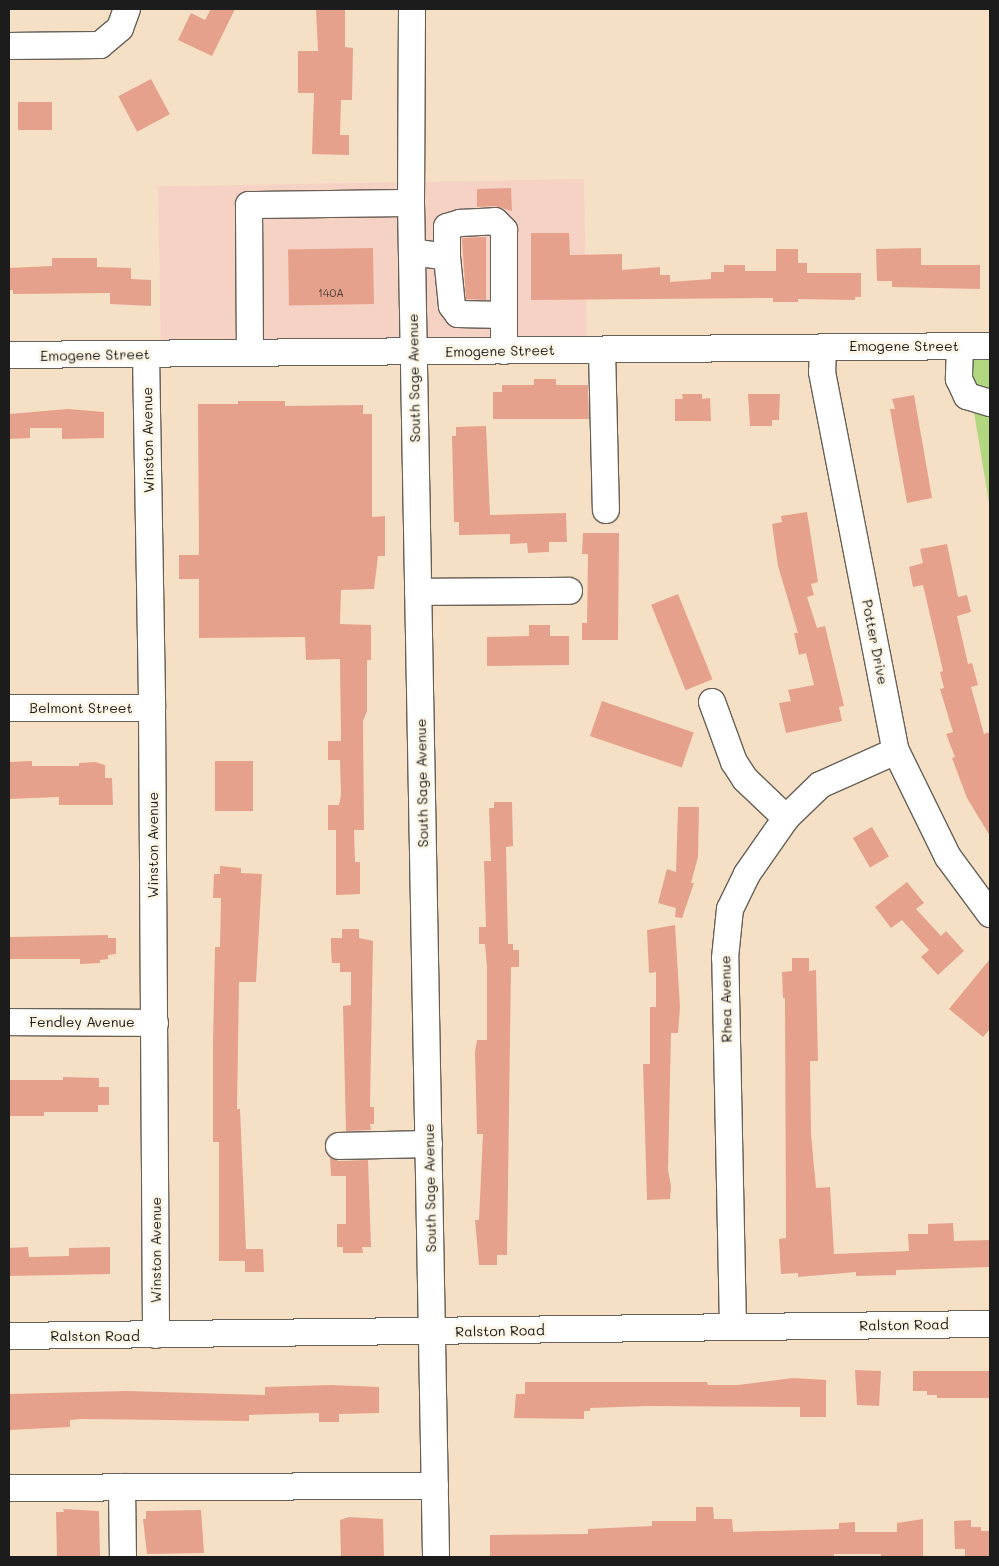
<!DOCTYPE html>
<html>
<head>
<meta charset="utf-8">
<style>
  body { margin:0 }
  #map { position:relative; width:999px; height:1566px; overflow:hidden; background:#f6e0c5; font-family:Mali,sans-serif }
  div>[style] { position:absolute }
  [style*='--x'] { left:calc(var(--x)*1px); top:calc(var(--y)*1px); width:calc(var(--w)*1px); rotate:calc(var(--a)*1deg) }
  .built>* { inset:0; background:#f6d2c4; transform-origin:0 0 }
  .green>* { inset:0; background:#b1d781 }
  .building>* { inset:0; background:#e5a18b; transform-origin:0 0 }
  .roads { filter:drop-shadow(1px 0 #686157) drop-shadow(-1px 0 #686157) drop-shadow(0 1px #686157) drop-shadow(0 -1px #686157) }
  .minor>* { height:26px; margin:-13px; padding:0 13px; transform-origin:13px; border-radius:13px; background:#fff }
  span { translate:-50% -50%; white-space:nowrap; text-align:center; line-height:1.15; -webkit-text-stroke:5px #fcf5e5; paint-order:stroke }
  .number-label { font-size:11px; color:#4e3d38 }
  .number-label span { -webkit-text-stroke-width:0 }
  .street-label { font-size:14px; color:#1c1c1c }
  .frame { position:absolute; inset:0; border:10px solid #1c1c1c; pointer-events:none }
</style>
</head>
<body>
<div id="map">
  <div class="built">
    <div style="left:584px;top:179px;width:164px;height:426px;rotate:89deg"></div>
  </div>
  <div class="green">
    <div style="clip-path:polygon(963px 346px,990px 346px,990px 509px)"></div>
  </div>
  <div class="building">
    <div style="clip-path:polygon(211px 9px,235px 9px,212px 56px,178px 40px,191px 13px,205px 20px)"></div>
    <div style="clip-path:polygon(316px 9px,345px 9px,345px 47px,353px 48px,352px 100px,341px 100px,340px 135px,349px 135px,349px 155px,312px 154px,314px 93px,298px 93px,298px 51px,318px 51px)"></div>
    <div style="left:151px;top:79px;width:40px;height:37px;rotate:62deg"></div>
    <div style="left:18px;top:102px;width:34px;height:28px"></div>
    <div style="clip-path:polygon(511px 188px,512px 211px,495px 206px,477px 207px,477px 189px)"></div>
    <div style="clip-path:polygon(531px 233px,569px 233px,570px 255px,622px 254px,622px 270px,660px 267px,660px 275px,670px 275px,670px 282px,711px 279px,711px 272px,724px 272px,724px 265px,745px 265px,745px 271px,776px 271px,776px 249px,798px 249px,798px 263px,807px 263px,807px 273px,861px 273px,861px 297px,855px 297px,855px 300px,798px 299px,798px 302px,773px 302px,773px 298px,531px 300px)"></div>
    <div style="clip-path:polygon(486px 237px,486px 300px,466px 299px,462px 238px)"></div>
    <div style="left:373px;top:248px;width:56px;height:85px;rotate:89deg"></div>
    <div style="clip-path:polygon(921px 248px,921px 265px,980px 265px,980px 289px,892px 287px,892px 281px,877px 281px,876px 249px)"></div>
    <div style="clip-path:polygon(52px 258px,97px 258px,97px 267px,131px 268px,131px 279px,151px 280px,151px 306px,110px 304px,110px 293px,13px 294px,13px 290px,9px 290px,9px 268px,52px 266px)"></div>
    <div style="clip-path:polygon(534px 379px,556px 379px,556px 385px,588px 385px,589px 419px,493px 419px,493px 392px,502px 392px,502px 385px,534px 385px)"></div>
    <div style="clip-path:polygon(682px 394px,702px 394px,702px 399px,710px 398px,711px 421px,675px 421px,675px 399px,683px 399px)"></div>
    <div style="clip-path:polygon(748px 394px,780px 394px,779px 420px,772px 420px,772px 426px,750px 426px)"></div>
    <div style="clip-path:polygon(914px 395px,932px 498px,907px 503px,890px 409px,895px 409px,892px 399px)"></div>
    <div style="clip-path:polygon(238px 401px,285px 401px,285px 406px,363px 405px,363px 414px,372px 414px,372px 517px,385px 516px,385px 556px,378px 556px,374px 589px,341px 590px,340px 624px,371px 625px,371px 660px,367px 660px,367px 711px,363px 721px,364px 830px,354px 830px,355px 862px,360px 862px,360px 894px,336px 895px,336px 830px,328px 830px,328px 805px,339px 805px,341px 795px,340px 760px,328px 760px,328px 741px,341px 741px,340px 659px,306px 660px,305px 637px,199px 638px,199px 579px,179px 579px,179px 555px,199px 555px,198px 404px,238px 404px)"></div>
    <div style="clip-path:polygon(68px 409px,104px 412px,104px 438px,62px 439px,62px 428px,30px 428px,30px 438px,9px 439px,9px 414px)"></div>
    <div style="clip-path:polygon(486px 426px,490px 515px,566px 513px,567px 542px,549px 542px,549px 552px,528px 553px,527px 543px,510px 544px,510px 534px,459px 535px,459px 522px,454px 522px,452px 436px,456px 436px,456px 427px)"></div>
    <div style="clip-path:polygon(807px 512px,818px 582px,811px 584px,814px 595px,807px 597px,817px 628px,825px 626px,844px 706px,839px 707px,842px 721px,786px 733px,779px 703px,791px 701px,788px 690px,814px 685px,806px 653px,799px 655px,794px 633px,798px 633px,778px 566px,772px 524px,782px 522px,781px 516px)"></div>
    <div style="clip-path:polygon(583px 533px,619px 533px,618px 640px,582px 640px,582px 623px,587px 623px,588px 554px,582px 554px)"></div>
    <div style="clip-path:polygon(947px 544px,958px 597px,967px 595px,971px 612px,957px 616px,968px 664px,972px 663px,978px 685px,971px 687px,984px 734px,990px 732px,990px 836px,967px 798px,952px 758px,955px 757px,946px 734px,953px 732px,940px 689px,944px 688px,940px 672px,943px 671px,923px 585px,913px 587px,909px 567px,923px 563px,920px 549px)"></div>
    <div style="left:678px;top:594px;width:92px;height:29px;rotate:68deg"></div>
    <div style="clip-path:polygon(529px 625px,550px 625px,550px 636px,569px 636px,569px 665px,487px 666px,487px 637px,529px 636px)"></div>
    <div style="left:602px;top:701px;width:97px;height:37px;rotate:19deg"></div>
    <div style="clip-path:polygon(32px 761px,32px 766px,79px 766px,79px 763px,95px 762px,105px 765px,105px 778px,112px 778px,113px 805px,59px 805px,59px 797px,9px 799px,9px 762px)"></div>
    <div style="left:253px;top:761px;width:50px;height:38px;rotate:90deg"></div>
    <div style="clip-path:polygon(494px 802px,512px 802px,513px 846px,506px 847px,508px 944px,513px 944px,513px 950px,519px 950px,519px 967px,511px 967px,507px 1255px,497px 1255px,497px 1265px,479px 1265px,475px 1220px,479px 1220px,483px 1134px,477px 1134px,475px 1052px,477px 1040px,487px 1040px,487px 967px,485px 944px,479px 944px,479px 927px,486px 927px,484px 861px,491px 861px,489px 808px,494px 808px)"></div>
    <div style="clip-path:polygon(678px 807px,699px 807px,698px 857px,691px 883px,694px 883px,682px 918px,675px 917px,676px 908px,658px 903px,667px 869px,676px 872px)"></div>
    <div style="left:872px;top:827px;width:34px;height:22px;rotate:60deg"></div>
    <div style="clip-path:polygon(220px 866px,241px 868px,241px 873px,262px 874px,256px 982px,239px 982px,237px 1109px,240px 1109px,246px 1249px,263px 1249px,264px 1272px,245px 1272px,245px 1261px,219px 1261px,219px 1142px,213px 1142px,213px 1043px,215px 947px,220px 947px,221px 898px,213px 898px,214px 874px,220px 874px)"></div>
    <div style="clip-path:polygon(907px 882px,924px 903px,916px 909px,941px 936px,946px 931px,964px 951px,938px 975px,921px 957px,929px 950px,902px 920px,891px 928px,875px 907px)"></div>
    <div style="clip-path:polygon(675px 925px,680px 1007px,678px 1033px,671px 1033px,668px 1170px,671px 1186px,670px 1199px,647px 1200px,643px 1064px,650px 1064px,650px 1007px,656px 1007px,656px 972px,649px 973px,647px 930px)"></div>
    <div style="clip-path:polygon(342px 929px,359px 929px,359px 938px,373px 941px,370px 1107px,374px 1107px,374px 1124px,370px 1124px,371px 1130px,346px 1131px,343px 1006px,351px 1005px,351px 972px,340px 972px,340px 963px,332px 963px,331px 950px,331px 938px,342px 938px)"></div>
    <div style="clip-path:polygon(108px 935px,108px 938px,116px 938px,116px 954px,108px 955px,108px 959px,100px 960px,100px 963px,80px 964px,80px 959px,9px 959px,9px 937px)"></div>
    <div style="clip-path:polygon(792px 958px,809px 958px,809px 971px,816px 970px,818px 1061px,810px 1061px,811px 1134px,816px 1188px,830px 1187px,834px 1254px,909px 1251px,908px 1234px,928px 1234px,928px 1224px,953px 1223px,954px 1241px,990px 1240px,990px 1267px,896px 1270px,896px 1275px,856px 1276px,856px 1272px,798px 1277px,798px 1273px,781px 1274px,779px 1239px,786px 1238px,785px 998px,783px 998px,782px 972px,792px 971px)"></div>
    <div style="clip-path:polygon(990px 959px,990px 1029px,983px 1037px,949px 1009px)"></div>
    <div style="clip-path:polygon(63px 1077px,99px 1078px,99px 1087px,109px 1087px,109px 1105px,98px 1105px,98px 1112px,44px 1112px,44px 1116px,9px 1116px,9px 1080px,63px 1080px)"></div>
    <div style="clip-path:polygon(330px 1158px,339px 1161px,368px 1160px,371px 1247px,362px 1247px,363px 1253px,343px 1253px,343px 1247px,337px 1247px,337px 1224px,346px 1224px,346px 1176px,331px 1176px)"></div>
    <div style="clip-path:polygon(28px 1247px,29px 1257px,69px 1256px,69px 1248px,110px 1247px,110px 1274px,9px 1276px,9px 1248px)"></div>
    <div style="clip-path:polygon(855px 1370px,881px 1371px,879px 1406px,857px 1405px)"></div>
    <div style="clip-path:polygon(913px 1371px,990px 1371px,990px 1398px,937px 1398px,937px 1395px,927px 1395px,927px 1391px,913px 1391px)"></div>
    <div style="clip-path:polygon(793px 1378px,826px 1380px,826px 1417px,800px 1417px,800px 1407px,647px 1406px,590px 1408px,590px 1411px,584px 1411px,584px 1419px,514px 1418px,516px 1394px,525px 1394px,525px 1382px,707px 1382px,708px 1385px,738px 1385px)"></div>
    <div style="clip-path:polygon(332px 1385px,379px 1387px,379px 1413px,339px 1414px,339px 1422px,319px 1422px,319px 1413px,249px 1415px,249px 1421px,81px 1419px,70px 1420px,70px 1427px,9px 1430px,9px 1394px,126px 1391px,265px 1395px,265px 1387px)"></div>
    <div style="clip-path:polygon(696px 1507px,713px 1507px,714px 1519px,732px 1519px,733px 1532px,839px 1529px,839px 1523px,855px 1522px,855px 1532px,897px 1532px,897px 1523px,923px 1519px,923px 1557px,881px 1557px,881px 1554px,834px 1554px,834px 1557px,490px 1557px,490px 1535px,588px 1534px,588px 1529px,652px 1526px,652px 1521px,696px 1521px)"></div>
    <div style="clip-path:polygon(63px 1509px,99px 1511px,100px 1557px,57px 1557px,56px 1512px,64px 1512px)"></div>
    <div style="clip-path:polygon(201px 1510px,204px 1553px,147px 1554px,143px 1519px,146px 1519px,146px 1511px)"></div>
    <div style="clip-path:polygon(349px 1517px,383px 1519px,384px 1557px,341px 1557px,340px 1520px)"></div>
    <div style="clip-path:polygon(971px 1520px,971px 1527px,981px 1527px,981px 1531px,990px 1531px,990px 1557px,965px 1557px,965px 1549px,955px 1549px,954px 1521px)"></div>
  </div>
  <div class="roads">
    <div class="minor">
      <div style="--x:412;--y:9;--w:194;--a:90.3"></div>
      <div style="--x:411;--y:203;--w:1354;--a:88.94"></div>
      <div style="--x:9;--y:46;--w:91;--a:-0.6"></div>
      <div style="--x:100;--y:45;--w:26;--a:-40"></div>
      <div style="--x:120;--y:28;--w:20;--a:-70"></div>
      <div style="--x:412;--y:252;--w:35;--a:8"></div>
      <div style="--x:447;--y:257;--w:30;--a:-90"></div>
      <div style="--x:447;--y:227;--w:14;--a:-17"></div>
      <div style="--x:460;--y:223;--w:35;--a:-3"></div>
      <div style="--x:495;--y:221;--w:13;--a:45"></div>
      <div style="--x:504;--y:230;--w:121;--a:90"></div>
      <div style="--x:447;--y:257;--w:49;--a:84.2"></div>
      <div style="--x:452;--y:306;--w:10;--a:53"></div>
      <div style="--x:458;--y:314;--w:46;--a:1.2"></div>
      <div style="--x:960;--y:346;--w:33;--a:92"></div>
      <div style="--x:959;--y:379;--w:19;--a:65"></div>
      <div style="--x:967;--y:396;--w:24;--a:17"></div>
      <div style="--x:823;--y:347;--w:25;--a:92"></div>
      <div style="--x:822;--y:372;--w:386;--a:79"></div>
      <div style="--x:896;--y:751;--w:118;--a:63.9"></div>
      <div style="--x:948;--y:857;--w:71;--a:53.6"></div>
      <div style="--x:602;--y:350;--w:160;--a:88.6"></div>
      <div style="--x:250;--y:353;--w:148;--a:-90.4"></div>
      <div style="--x:249;--y:205;--w:162;--a:-0.7"></div>
      <div style="--x:146;--y:354;--w:354;--a:89"></div>
      <div style="--x:152;--y:708;--w:627;--a:89.63"></div>
      <div style="--x:9;--y:355;--w:981;--a:-0.53"></div>
      <div style="--x:418;--y:592;--w:151;--a:-0.4"></div>
      <div style="--x:712;--y:702;--w:64;--a:69.9"></div>
      <div style="--x:734;--y:762;--w:20;--a:57"></div>
      <div style="--x:745;--y:779;--w:57;--a:43.6"></div>
      <div style="--x:9;--y:708;--w:143;--a:0"></div>
      <div style="--x:9;--y:1022;--w:146;--a:0.4"></div>
      <div style="--x:339;--y:1146;--w:90;--a:-1.3"></div>
      <div style="--x:733;--y:1327;--w:369;--a:-91.2"></div>
      <div style="--x:725;--y:958;--w:49;--a:-84.2"></div>
      <div style="--x:730;--y:909;--w:39;--a:-64"></div>
      <div style="--x:747;--y:874;--w:68;--a:-55.1"></div>
      <div style="--x:786;--y:818;--w:47;--a:-44.1"></div>
      <div style="--x:820;--y:785;--w:83;--a:-24.1"></div>
      <div style="--x:9;--y:1336;--w:981;--a:-0.7"></div>
      <div style="--x:122;--y:1487;--w:70;--a:89.2"></div>
      <div style="--x:9;--y:1488;--w:426;--a:-0.3"></div>
    </div>
  </div>
  <div class="number-label">
    <span style="left:331px;top:293px">140A</span>
  </div>
  <div class="street-label">
    <span style="left:904px;top:346px">Emogene Street</span>
    <span style="left:500px;top:351px;rotate:-1deg">Emogene Street</span>
    <span style="left:95px;top:355px;rotate:-1deg">Emogene Street</span>
    <span style="left:414px;top:378px;rotate:-91deg">South Sage Avenue</span>
    <span style="left:148px;top:440px;rotate:-91deg">Winston Avenue</span>
    <span style="left:875px;top:642px;rotate:79deg">Potter Drive</span>
    <span style="left:81px;top:708px">Belmont Street</span>
    <span style="left:422px;top:783px;rotate:-91deg">South Sage Avenue</span>
    <span style="left:153px;top:845px;rotate:-90deg">Winston Avenue</span>
    <span style="left:726px;top:999px;rotate:-91deg">Rhea Avenue</span>
    <span style="left:82px;top:1022px">Fendley Avenue</span>
    <span style="left:430px;top:1188px;rotate:-91deg">South Sage Avenue</span>
    <span style="left:156px;top:1250px;rotate:-90deg">Winston Avenue</span>
    <span style="left:904px;top:1325px;rotate:-1deg">Ralston Road</span>
    <span style="left:500px;top:1331px;rotate:-1deg">Ralston Road</span>
    <span style="left:95px;top:1336px">Ralston Road</span>
  </div>
  <div class="frame"></div>
</div>
</body>
</html>
